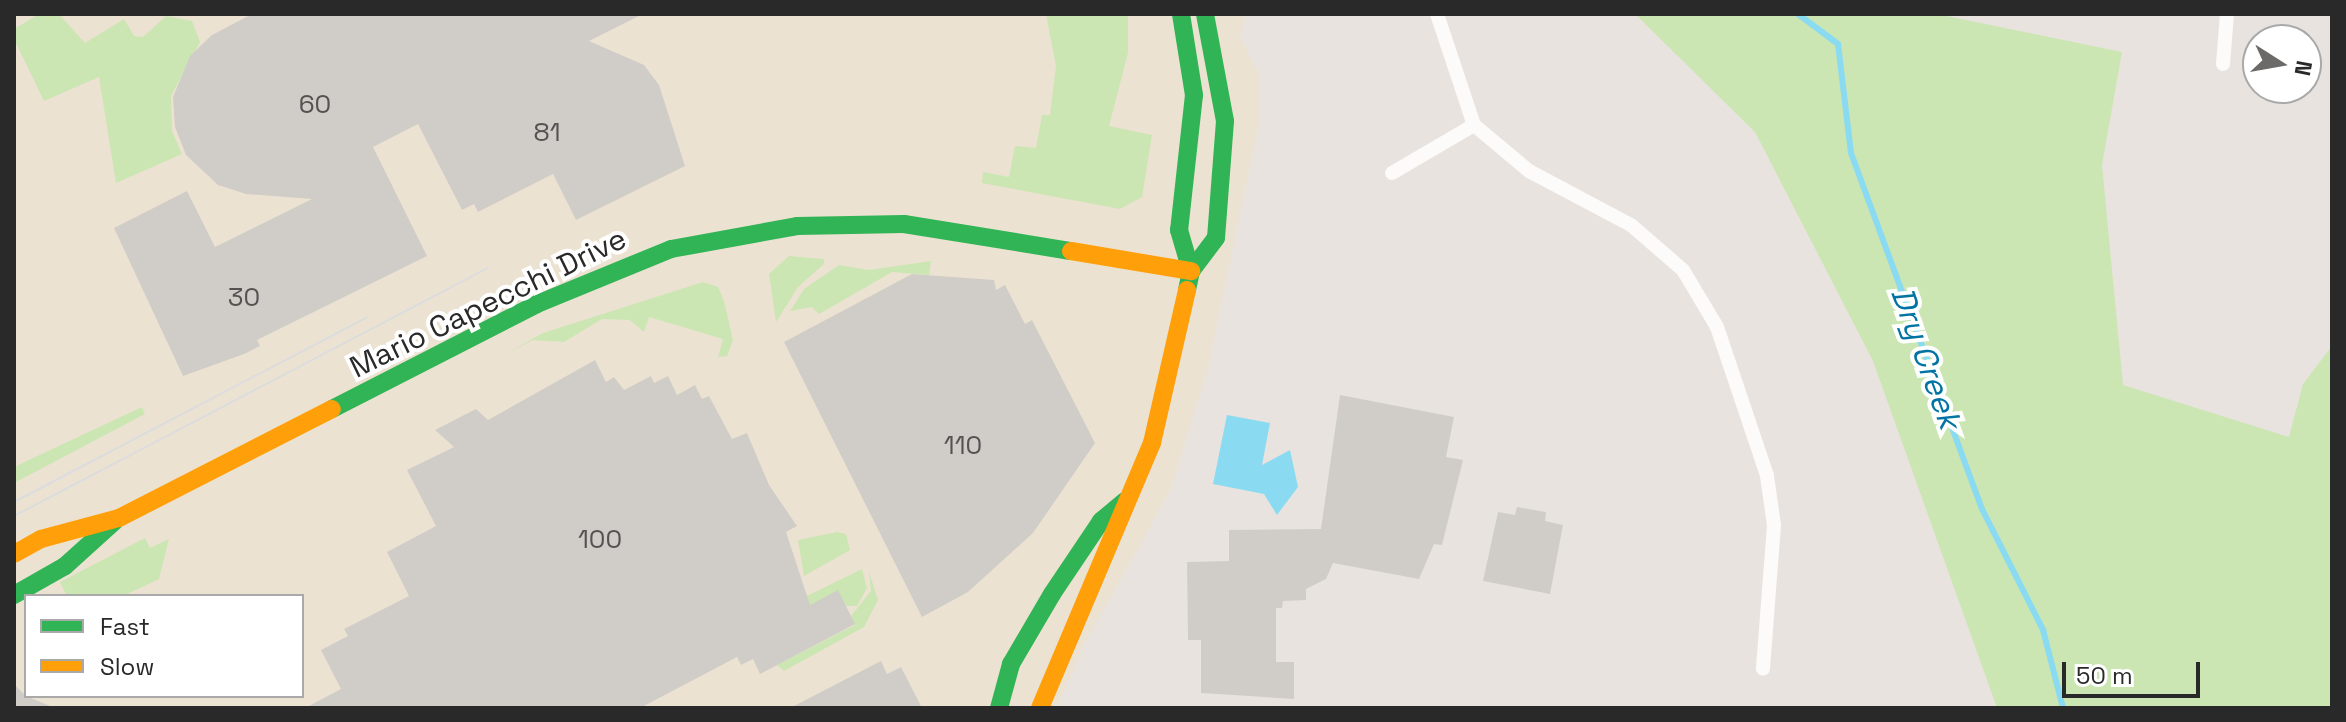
<!DOCTYPE html>
<html>
<head>
<meta charset="utf-8">
<style>
  body { margin:0 }
  #map { position:relative; width:2346px; height:722px; overflow:hidden; background:#e8e3de; font-family:"Space Grotesk",sans-serif }
  div>[style] { position:absolute }
  [style*='--x'] { left:calc(var(--x)*1px); top:calc(var(--y)*1px); width:calc(var(--w)*1px); rotate:calc(var(--a)*1deg) }
  .education>* { inset:0; background:#ece2d1 }
  .green>* { inset:0; background:#cbe6b3 }
  .water>* { inset:0; background:#8adbf1 }
  .stream>* { height:6px; margin:-3px; padding:0 3px; transform-origin:3px; border-radius:3px; background:#8adbf1 }
  .building>* { inset:0; background:#d0cdc9 }
  .street>* { height:14px; margin:-7px; padding:0 7px; transform-origin:7px; border-radius:7px; background:#fcfbfa }
  .fast>* { height:18px; margin:-9px; padding:0 9px; transform-origin:9px; border-radius:9px; background:#30b455 }
  .slow>* { height:18px; margin:-9px; padding:0 9px; transform-origin:9px; border-radius:9px; background:#ff9f0a }
  .tram>* { height:2px; margin:-1px; padding:0 1px; transform-origin:1px; border-radius:1px; background:#dcdcde }
  span { translate:-50% -50%; white-space:nowrap; text-align:center; line-height:1.15; -webkit-text-stroke:8px #fff; paint-order:stroke }
  .number-label { font-size:26px; color:#545352 }
  .number-label span { -webkit-text-stroke-width:0 }
  .street-label { font-size:30px; color:#292929 }
  .water-label { font-size:32px; color:#0274a4; font-style:italic }
  .frame { position:absolute; inset:0; border:16px solid #292929; pointer-events:none }
  .legend { position:absolute; left:24px; top:594px; width:280px; height:104px; box-sizing:border-box; background:#fff; border:2px solid #a9a9a9; margin:0; padding:10px 14px; list-style:none; font-size:24px; color:#292929 }
  .legend li { display:flex; align-items:center; gap:16px; height:40px }
  .legend b { width:40px; border:2px solid #a9a9a9 }
  .north { position:absolute; left:2242px; top:24px; width:80px; height:80px; box-sizing:border-box; background:#fff; border:2px solid #a9a9a9; border-radius:50%; rotate:101deg; font-size:22px; font-weight:700; line-height:32px; text-align:center; color:#292929 }
  .north::after { content:''; display:block; margin:auto; width:28px; height:36px; background:#6c6a68; clip-path:polygon(50% 0,100% 100%,50% 72%,0 100%) }
  .scale { position:absolute; left:2062px; top:662px; width:138px; height:36px; box-sizing:border-box; border:4px solid #292929; border-top:0; padding-left:10px; font-size:24px; line-height:28px; white-space:nowrap; color:#292929; -webkit-text-stroke:6px #fff; paint-order:stroke }
</style>
</head>
<body>
<div id="map">
  <div class="education">
    <div style="clip-path:polygon(evenodd,14px 14px,1246px 14px,1240px 37px,1260px 77px,1259px 122px,1209px 364px,1171px 489px,1084px 645px,1057px 708px,14px 708px,14px 14px,26px 596px,302px 596px,302px 696px,26px 696px,26px 596px)"></div>
  </div>
  <div class="green">
    <div style="clip-path:polygon(39px 14px,59px 14px,85px 43px,124px 19px,134px 36px,143px 37px,166px 16px,192px 21px,200px 42px,171px 96px,172px 131px,182px 154px,116px 183px,99px 77px,44px 101px,14px 39px,14px 29px)"></div>
    <div style="clip-path:polygon(1046px 14px,1128px 14px,1128px 53px,1109px 126px,1152px 135px,1142px 197px,1120px 209px,982px 183px,983px 172px,1009px 177px,1015px 146px,1036px 148px,1042px 115px,1050px 115px,1056px 66px)"></div>
    <div style="clip-path:polygon(1635px 14px,1937px 14px,2122px 52px,2102px 165px,2123px 385px,2289px 437px,2303px 384px,2332px 346px,2332px 708px,1997px 708px,1873px 361px,1755px 132px)"></div>
    <div style="clip-path:polygon(789px 256px,824px 259px,824px 264px,798px 287px,776px 322px,769px 274px)"></div>
    <div style="clip-path:polygon(931px 261px,929px 275px,892px 272px,819px 314px,812px 307px,790px 311px,804px 289px,839px 265px,869px 270px)"></div>
    <div style="clip-path:polygon(703px 282px,718px 287px,724px 301px,733px 340px,727px 356px,718px 357px,723px 339px,649px 317px,644px 332px,630px 320px,602px 319px,564px 342px,533px 340px,502px 356px,543px 333px)"></div>
    <div style="clip-path:polygon(142px 407px,145px 414px,14px 483px,14px 467px)"></div>
    <div style="clip-path:polygon(837px 532px,846px 534px,850px 550px,804px 576px,798px 540px)"></div>
    <div style="clip-path:polygon(145px 538px,150px 548px,169px 539px,159px 579px,123px 596px,67px 596px,60px 582px)"></div>
    <div style="clip-path:polygon(862px 569px,867px 588px,857px 606px,810px 605px,805px 597px)"></div>
    <div style="clip-path:polygon(869px 572px,878px 600px,864px 627px,784px 671px,777px 665px,855px 625px,851px 616px,871px 591px)"></div>
  </div>
  <div class="water">
    <div style="clip-path:polygon(1227px 415px,1270px 423px,1262px 465px,1290px 450px,1298px 487px,1277px 515px,1264px 494px,1213px 484px)"></div>
  </div>
  <div class="stream">
    <div style="--x:1798;--y:14;--w:50;--a:36.9"></div>
    <div style="--x:1838;--y:44;--w:110;--a:83.2"></div>
    <div style="--x:1851;--y:153;--w:379;--a:69.8"></div>
    <div style="--x:1982;--y:509;--w:136;--a:63.2"></div>
    <div style="--x:2043;--y:630;--w:81;--a:75.6"></div>
  </div>
  <div class="building">
    <div style="clip-path:polygon(252px 14px,643px 14px,589px 41px,644px 65px,659px 85px,685px 166px,576px 220px,553px 174px,478px 212px,474px 204px,462px 210px,418px 124px,373px 147px,427px 256px,257px 340px,260px 346px,244px 354px,183px 376px,114px 228px,187px 191px,215px 247px,312px 199px,246px 194px,218px 185px,186px 155px,175px 127px,173px 97px,190px 56px,212px 35px)"></div>
    <div style="clip-path:polygon(912px 274px,994px 280px,996px 290px,1005px 285px,1025px 324px,1032px 320px,1095px 443px,1033px 533px,968px 592px,922px 617px,784px 342px)"></div>
    <div style="clip-path:polygon(595px 360px,606px 382px,614px 377px,624px 390px,651px 376px,654px 383px,668px 376px,677px 395px,695px 385px,702px 399px,709px 396px,732px 439px,747px 433px,769px 485px,797px 526px,786px 532px,810px 605px,838px 590px,855px 624px,760px 674px,753px 659px,741px 665px,737px 657px,640px 708px,305px 708px,341px 689px,321px 650px,348px 636px,344px 629px,409px 596px,387px 552px,436px 526px,407px 470px,454px 447px,435px 430px,476px 409px,488px 420px)"></div>
    <div style="clip-path:polygon(1340px 395px,1454px 417px,1446px 457px,1463px 460px,1442px 545px,1434px 544px,1419px 579px,1333px 563px,1326px 579px,1306px 589px,1306px 600px,1283px 601px,1282px 608px,1276px 608px,1276px 662px,1294px 662px,1294px 699px,1201px 693px,1201px 640px,1188px 640px,1187px 562px,1229px 561px,1229px 530px,1321px 529px)"></div>
    <div style="clip-path:polygon(1517px 507px,1546px 512px,1545px 521px,1563px 525px,1550px 594px,1483px 581px,1498px 512px,1515px 515px)"></div>
    <div style="clip-path:polygon(881px 661px,887px 674px,901px 667px,922px 708px,790px 708px)"></div>
    <div style="clip-path:polygon(14px 684px,26px 696px,55px 708px,14px 708px)"></div>
  </div>
  <div class="street">
    <div style="--x:1437;--y:14;--w:117;--a:71.6"></div>
    <div style="--x:1474;--y:125;--w:72;--a:39.9"></div>
    <div style="--x:1529;--y:171;--w:115;--a:27.9"></div>
    <div style="--x:1631;--y:225;--w:69;--a:40.9"></div>
    <div style="--x:1683;--y:270;--w:66;--a:59.2"></div>
    <div style="--x:1717;--y:327;--w:157;--a:71.4"></div>
    <div style="--x:1767;--y:476;--w:49;--a:81.9"></div>
    <div style="--x:1774;--y:525;--w:144;--a:94.4"></div>
    <div style="--x:2223;--y:64;--w:50;--a:-85.4"></div>
    <div style="--x:1392;--y:173;--w:95;--a:-30.3"></div>
  </div>
  <div class="fast">
    <div style="--x:1181;--y:14;--w:82;--a:80.9"></div>
    <div style="--x:1194;--y:95;--w:136;--a:96.3"></div>
    <div style="--x:1179;--y:230;--w:43;--a:73.7"></div>
    <div style="--x:1187;--y:290;--w:19;--a:-78"></div>
    <div style="--x:1191;--y:271;--w:41;--a:-52.9"></div>
    <div style="--x:1216;--y:238;--w:117;--a:-85.6"></div>
    <div style="--x:1225;--y:121;--w:109;--a:-100.6"></div>
    <div style="--x:332;--y:409;--w:230;--a:-27.1"></div>
    <div style="--x:537;--y:304;--w:145;--a:-22.3"></div>
    <div style="--x:671;--y:249;--w:128;--a:-10.3"></div>
    <div style="--x:797;--y:226;--w:107;--a:-1.1"></div>
    <div style="--x:904;--y:224;--w:169;--a:9.2"></div>
    <div style="--x:14;--y:595;--w:59;--a:-29.6"></div>
    <div style="--x:65;--y:566;--w:67;--a:-42"></div>
    <div style="--x:999;--y:708;--w:46;--a:-74.7"></div>
    <div style="--x:1011;--y:664;--w:81;--a:-59.6"></div>
    <div style="--x:1052;--y:594;--w:88;--a:-56.1"></div>
    <div style="--x:1101;--y:521;--w:31;--a:-40"></div>
  </div>
  <div class="slow">
    <div style="--x:1071;--y:251;--w:122;--a:9.5"></div>
    <div style="--x:14;--y:554;--w:31;--a:-29"></div>
    <div style="--x:41;--y:539;--w:81;--a:-15.1"></div>
    <div style="--x:119;--y:518;--w:239;--a:-27.1"></div>
    <div style="--x:1040;--y:708;--w:288;--a:-67.1"></div>
    <div style="--x:1152;--y:443;--w:157;--a:-77.1"></div>
  </div>
  <div class="tram">
    <div style="--x:14;--y:502;--w:399;--a:-27.6"></div>
    <div style="--x:14;--y:516;--w:535;--a:-27.62"></div>
  </div>
  <div class="number-label">
    <span style="left:315px;top:105px">60</span>
    <span style="left:547px;top:133px">81</span>
    <span style="left:244px;top:298px">30</span>
    <span style="left:963px;top:446px">110</span>
    <span style="left:600px;top:540px">100</span>
  </div>
  <div class="street-label">
    <span style="left:488px;top:303px;rotate:-26deg">Mario Capecchi Drive</span>
  </div>
  <div class="water-label">
    <span style="left:1926px;top:358px;rotate:70deg">Dry Creek</span>
  </div>
  <div class="frame"></div>
  <ul class="legend">
  <li><b style="height:10px;background:#30b455"></b>Fast</li>
  <li><b style="height:10px;background:#ff9f0a"></b>Slow</li>
  </ul>
  <div class="north">N</div>
  <div class="scale">50 m</div>
</div>
</body>
</html>
